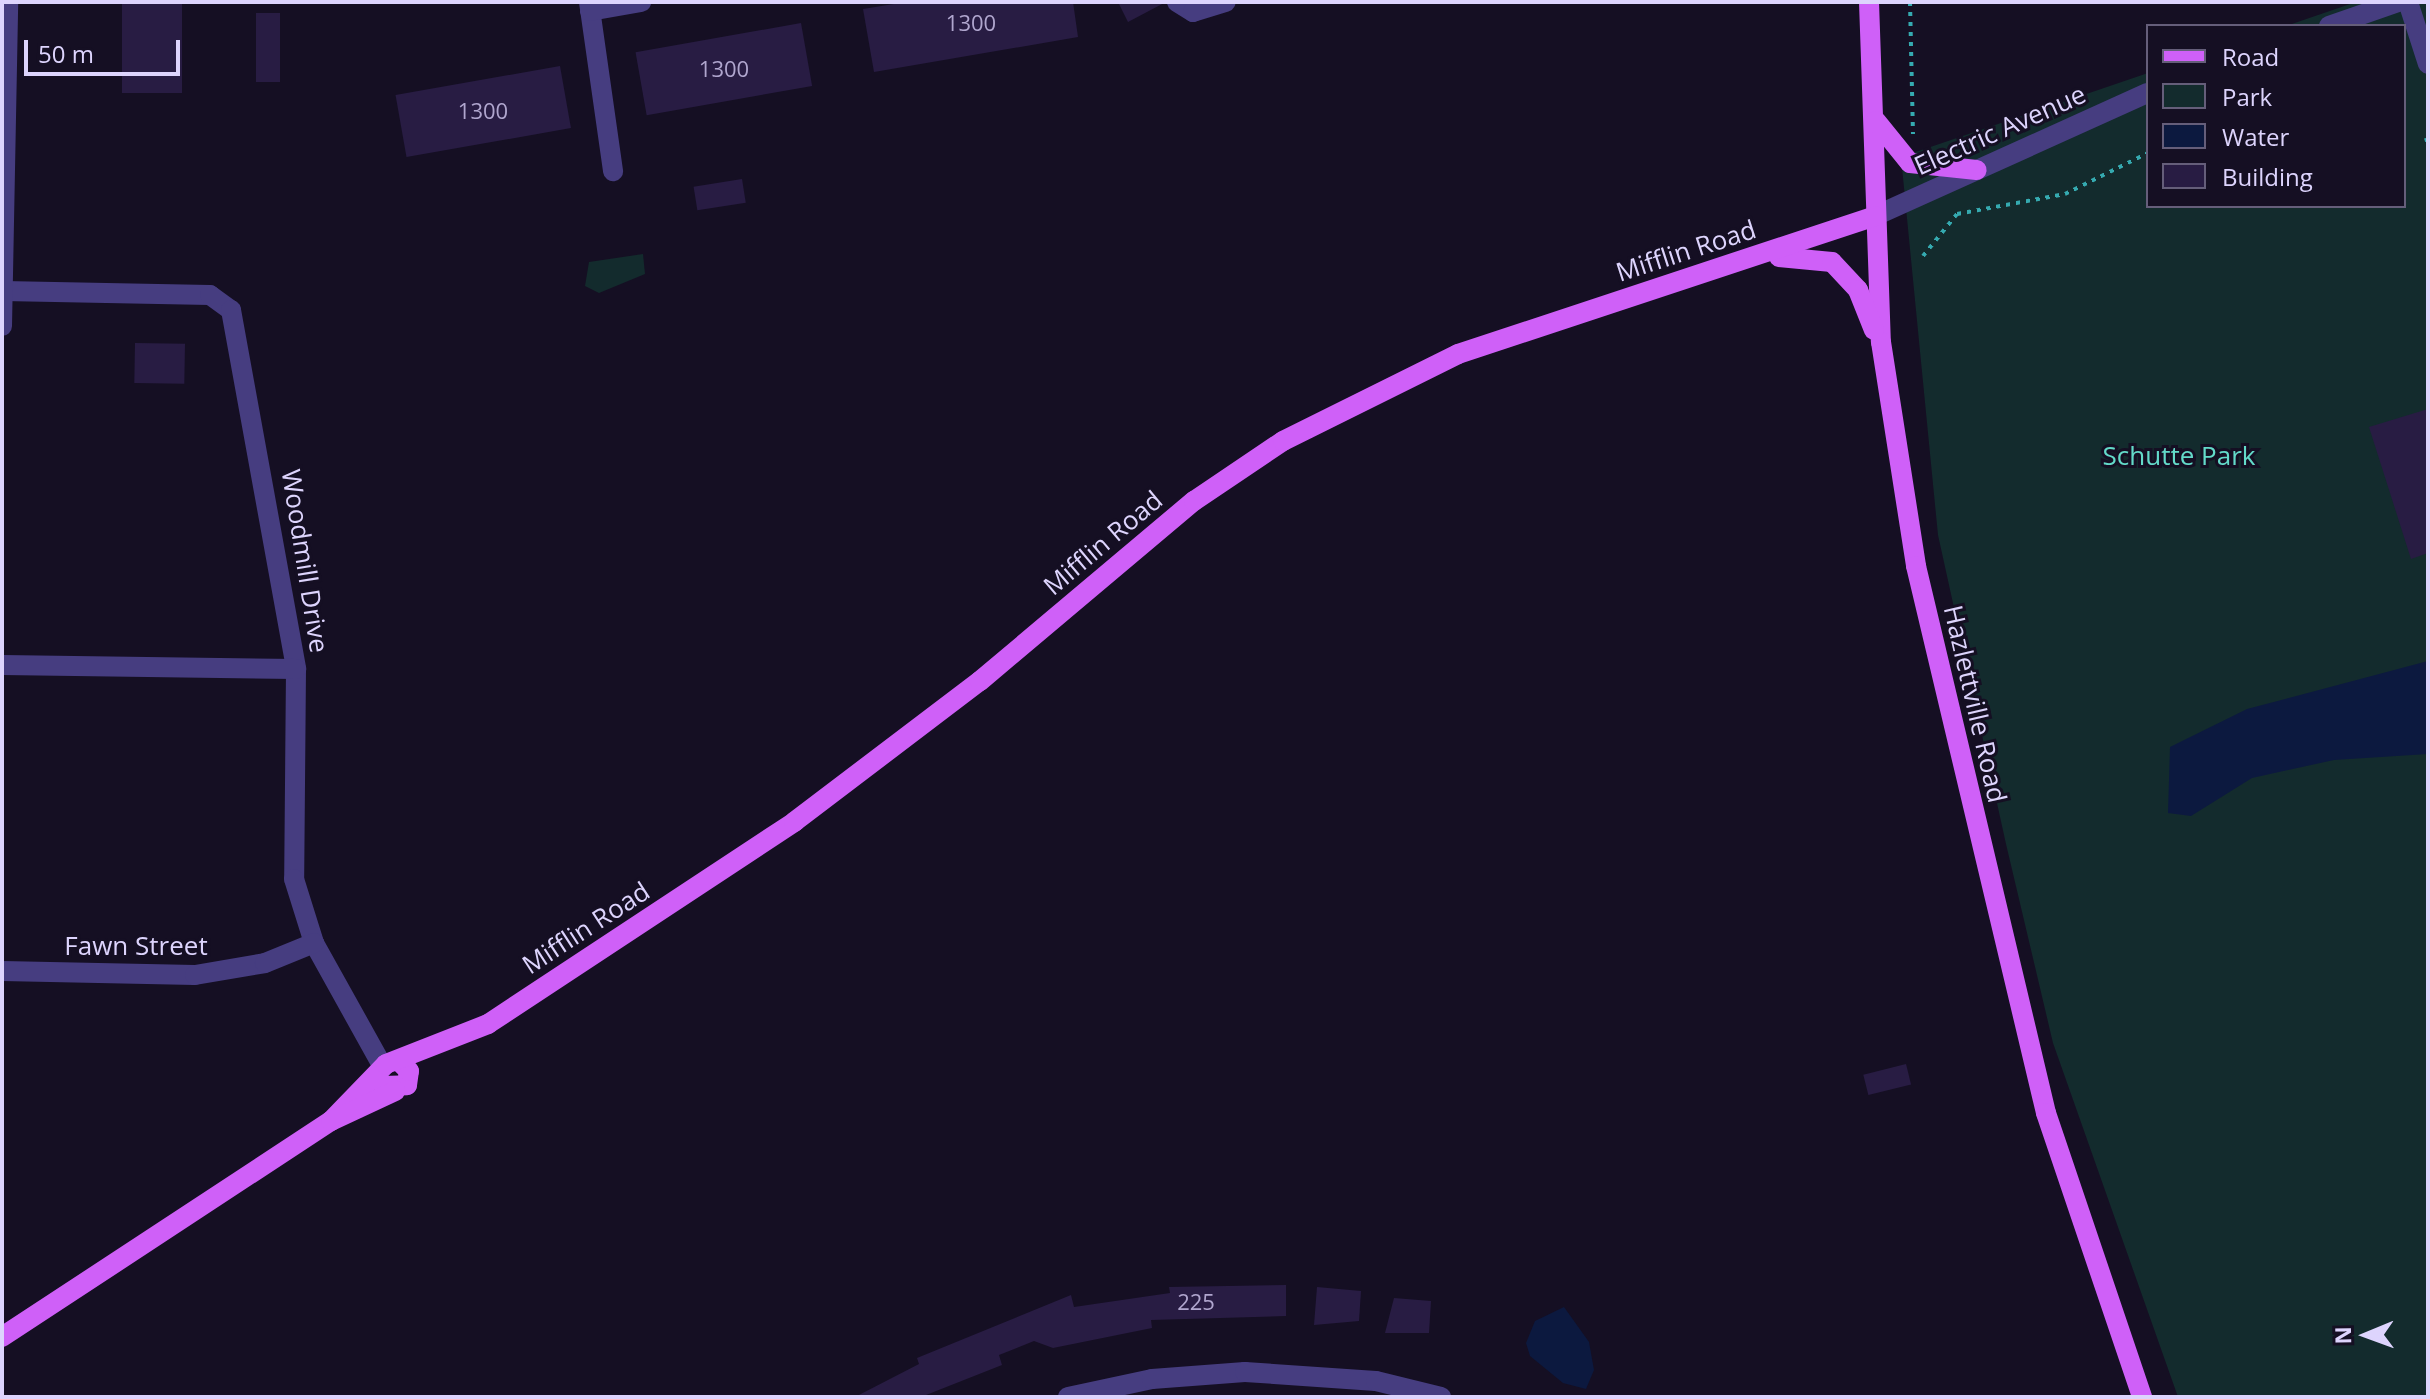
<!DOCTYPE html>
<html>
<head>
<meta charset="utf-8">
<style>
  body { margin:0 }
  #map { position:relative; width:2430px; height:1399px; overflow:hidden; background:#150f23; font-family:"Open Sans",sans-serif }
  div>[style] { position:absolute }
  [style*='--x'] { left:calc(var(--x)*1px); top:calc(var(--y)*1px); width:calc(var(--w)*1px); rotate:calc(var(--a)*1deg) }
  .green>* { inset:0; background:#132b2d }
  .water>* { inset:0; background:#0c193f }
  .building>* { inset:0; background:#281c43; transform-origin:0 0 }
  .path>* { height:4px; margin-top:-2px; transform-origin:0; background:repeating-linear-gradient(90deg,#35aab0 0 4px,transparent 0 10px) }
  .minor>* { height:20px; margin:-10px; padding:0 10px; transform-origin:10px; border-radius:10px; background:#463d80 }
  .major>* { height:20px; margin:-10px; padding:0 10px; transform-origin:10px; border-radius:10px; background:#cf60f8 }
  span { translate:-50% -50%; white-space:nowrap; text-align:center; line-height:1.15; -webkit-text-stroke:6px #150f23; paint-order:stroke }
  .number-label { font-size:22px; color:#b0a6ce }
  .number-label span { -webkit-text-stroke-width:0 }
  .street-label { font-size:26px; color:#ddd4fd }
  .park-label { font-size:26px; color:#63dac9 }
  .frame { position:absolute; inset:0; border:4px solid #ddd4fd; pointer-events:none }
  .legend { position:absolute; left:2146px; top:24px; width:260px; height:184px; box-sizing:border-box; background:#150f23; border:2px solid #655e7a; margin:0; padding:10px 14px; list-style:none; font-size:24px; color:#ddd4fd }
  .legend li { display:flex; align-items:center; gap:16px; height:40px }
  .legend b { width:40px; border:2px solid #655e7a }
  .north { position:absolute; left:2326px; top:1295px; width:80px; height:80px; -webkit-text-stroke:6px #150f23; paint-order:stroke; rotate:269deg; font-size:22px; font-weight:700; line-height:32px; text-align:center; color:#ddd4fd }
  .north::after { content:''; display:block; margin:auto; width:28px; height:36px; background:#ddd4fd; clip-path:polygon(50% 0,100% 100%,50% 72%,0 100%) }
  .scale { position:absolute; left:24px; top:40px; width:156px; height:36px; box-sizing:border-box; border:4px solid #ddd4fd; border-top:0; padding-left:10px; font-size:24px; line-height:28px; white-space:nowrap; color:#ddd4fd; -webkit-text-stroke:6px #150f23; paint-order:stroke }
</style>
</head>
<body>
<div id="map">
  <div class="green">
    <div style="clip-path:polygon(2356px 2px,2428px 2px,2428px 1397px,2178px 1397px,2053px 1043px,2006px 844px,1938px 535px,1901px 157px,2148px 73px,2148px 206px,2404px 206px,2404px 26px,2286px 26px)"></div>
    <div style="clip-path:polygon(643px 254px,645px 274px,599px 293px,585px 286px,589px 262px)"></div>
  </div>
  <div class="water">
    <div style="clip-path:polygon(2428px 661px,2428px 754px,2334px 760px,2252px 778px,2191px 816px,2168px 813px,2170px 747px,2247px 709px)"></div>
    <div style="clip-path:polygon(1564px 1307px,1589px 1342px,1594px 1370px,1586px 1389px,1563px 1383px,1530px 1356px,1526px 1343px,1535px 1321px)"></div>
  </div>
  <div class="building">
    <div style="left:122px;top:2px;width:60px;height:91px"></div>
    <div style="clip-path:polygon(906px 2px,1073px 2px,1078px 37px,874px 72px,863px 9px)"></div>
    <div style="clip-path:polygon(1118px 2px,1164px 2px,1164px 3px,1128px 22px)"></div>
    <div style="left:256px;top:13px;width:24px;height:69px"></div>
    <div style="left:801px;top:23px;width:64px;height:168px;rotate:80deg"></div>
    <div style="left:560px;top:66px;width:63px;height:167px;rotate:80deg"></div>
    <div style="left:742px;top:179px;width:24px;height:49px;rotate:81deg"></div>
    <div style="left:135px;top:343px;width:50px;height:40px;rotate:1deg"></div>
    <div style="clip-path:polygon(2428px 409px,2428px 553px,2411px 559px,2369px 427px)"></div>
    <div style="left:1906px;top:1064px;width:21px;height:44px;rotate:76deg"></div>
    <div style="clip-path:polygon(1286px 1285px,1286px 1316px,1151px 1320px,1152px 1328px,1053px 1348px,1034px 1341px,999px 1355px,1002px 1365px,921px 1397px,855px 1397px,919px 1364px,917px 1358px,1071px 1295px,1074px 1307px,1170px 1293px,1169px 1287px)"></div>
    <div style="clip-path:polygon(1317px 1287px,1361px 1291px,1359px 1321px,1314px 1325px)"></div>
    <div style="clip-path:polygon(1394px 1298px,1431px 1301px,1429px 1333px,1385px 1333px)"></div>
  </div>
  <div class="path">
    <div style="--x:1910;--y:2;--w:132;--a:88.7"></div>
    <div style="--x:2426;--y:138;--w:6;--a:72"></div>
    <div style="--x:1923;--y:256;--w:54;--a:-51"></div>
    <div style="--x:1957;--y:214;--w:110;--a:-10.5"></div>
    <div style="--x:2065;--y:194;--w:93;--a:-26.3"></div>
  </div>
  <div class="minor">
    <div style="--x:589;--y:2;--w:171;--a:81.9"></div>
    <div style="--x:1177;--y:2;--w:19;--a:32"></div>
    <div style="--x:1193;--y:12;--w:34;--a:-17"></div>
    <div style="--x:2408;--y:2;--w:65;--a:72.1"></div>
    <div style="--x:590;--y:11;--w:52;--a:-10"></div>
    <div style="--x:2329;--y:26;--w:73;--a:-19.2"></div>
    <div style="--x:1875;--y:216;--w:299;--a:-24.3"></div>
    <div style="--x:3;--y:291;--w:207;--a:1.1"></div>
    <div style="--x:210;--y:295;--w:26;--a:36"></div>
    <div style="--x:231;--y:310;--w:365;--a:79.7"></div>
    <div style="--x:296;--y:669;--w:210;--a:90.5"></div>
    <div style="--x:294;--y:879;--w:67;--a:72.6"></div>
    <div style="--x:314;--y:943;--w:142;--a:60.9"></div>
    <div style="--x:2;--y:326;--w:324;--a:-88.9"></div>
    <div style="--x:2;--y:665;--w:294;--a:0.8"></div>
    <div style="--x:2;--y:971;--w:193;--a:1.2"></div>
    <div style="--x:195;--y:975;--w:71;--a:-9.7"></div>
    <div style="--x:265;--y:963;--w:53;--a:-22.2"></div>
    <div style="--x:1068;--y:1397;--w:86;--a:-12.1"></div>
    <div style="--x:1152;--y:1379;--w:93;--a:-4.3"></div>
    <div style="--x:1245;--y:1372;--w:131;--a:3.9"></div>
    <div style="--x:1376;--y:1381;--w:67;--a:13.8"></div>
  </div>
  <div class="major">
    <div style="--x:1869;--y:2;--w:340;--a:88"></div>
    <div style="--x:1881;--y:342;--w:227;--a:81.1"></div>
    <div style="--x:1916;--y:566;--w:562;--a:76.63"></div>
    <div style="--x:2046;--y:1113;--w:300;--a:71.3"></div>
    <div style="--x:1876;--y:121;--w:54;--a:51"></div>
    <div style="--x:1910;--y:163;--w:67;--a:6"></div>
    <div style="--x:1779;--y:257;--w:53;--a:5.4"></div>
    <div style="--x:1832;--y:262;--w:38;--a:47"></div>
    <div style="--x:1858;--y:290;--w:43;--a:68.2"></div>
    <div style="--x:384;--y:1086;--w:23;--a:-2"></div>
    <div style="--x:407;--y:1085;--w:14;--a:-82"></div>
    <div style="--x:409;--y:1071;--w:14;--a:-135"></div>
    <div style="--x:331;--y:1121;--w:79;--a:-46"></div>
    <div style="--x:386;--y:1064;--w:110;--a:-21.4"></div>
    <div style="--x:488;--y:1024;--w:367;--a:-33.4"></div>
    <div style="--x:794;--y:822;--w:233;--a:-37.2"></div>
    <div style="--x:980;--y:681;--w:280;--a:-40.1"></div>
    <div style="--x:1194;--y:501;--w:107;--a:-34"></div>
    <div style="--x:1283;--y:441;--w:195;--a:-26.4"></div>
    <div style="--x:1458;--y:354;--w:439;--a:-18.3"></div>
    <div style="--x:2;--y:1337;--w:394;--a:-33.3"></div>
    <div style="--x:331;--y:1121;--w:71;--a:-25.1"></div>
  </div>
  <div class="number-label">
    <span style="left:971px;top:23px">1300</span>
    <span style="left:724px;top:69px">1300</span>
    <span style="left:483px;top:111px">1300</span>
    <span style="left:1196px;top:1302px">225</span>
  </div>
  <div class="street-label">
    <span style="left:2000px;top:130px;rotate:-24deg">Electric Avenue</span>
    <span style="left:1686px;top:251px;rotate:-18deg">Mifflin Road</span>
    <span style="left:1103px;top:543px;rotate:-40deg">Mifflin Road</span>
    <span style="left:305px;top:561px;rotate:81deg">Woodmill Drive</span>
    <span style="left:1975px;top:704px;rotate:77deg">Hazlettville Road</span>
    <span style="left:586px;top:928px;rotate:-33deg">Mifflin Road</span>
    <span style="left:136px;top:946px">Fawn Street</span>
  </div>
  <div class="park-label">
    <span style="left:2179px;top:456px">Schutte Park</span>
  </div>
  <div class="frame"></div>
  <ul class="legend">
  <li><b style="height:10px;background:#cf60f8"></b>Road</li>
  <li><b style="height:22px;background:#132b2d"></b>Park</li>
  <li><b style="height:22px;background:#0c193f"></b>Water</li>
  <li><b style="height:22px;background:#281c43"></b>Building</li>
  </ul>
  <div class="north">N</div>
  <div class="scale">50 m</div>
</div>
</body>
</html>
